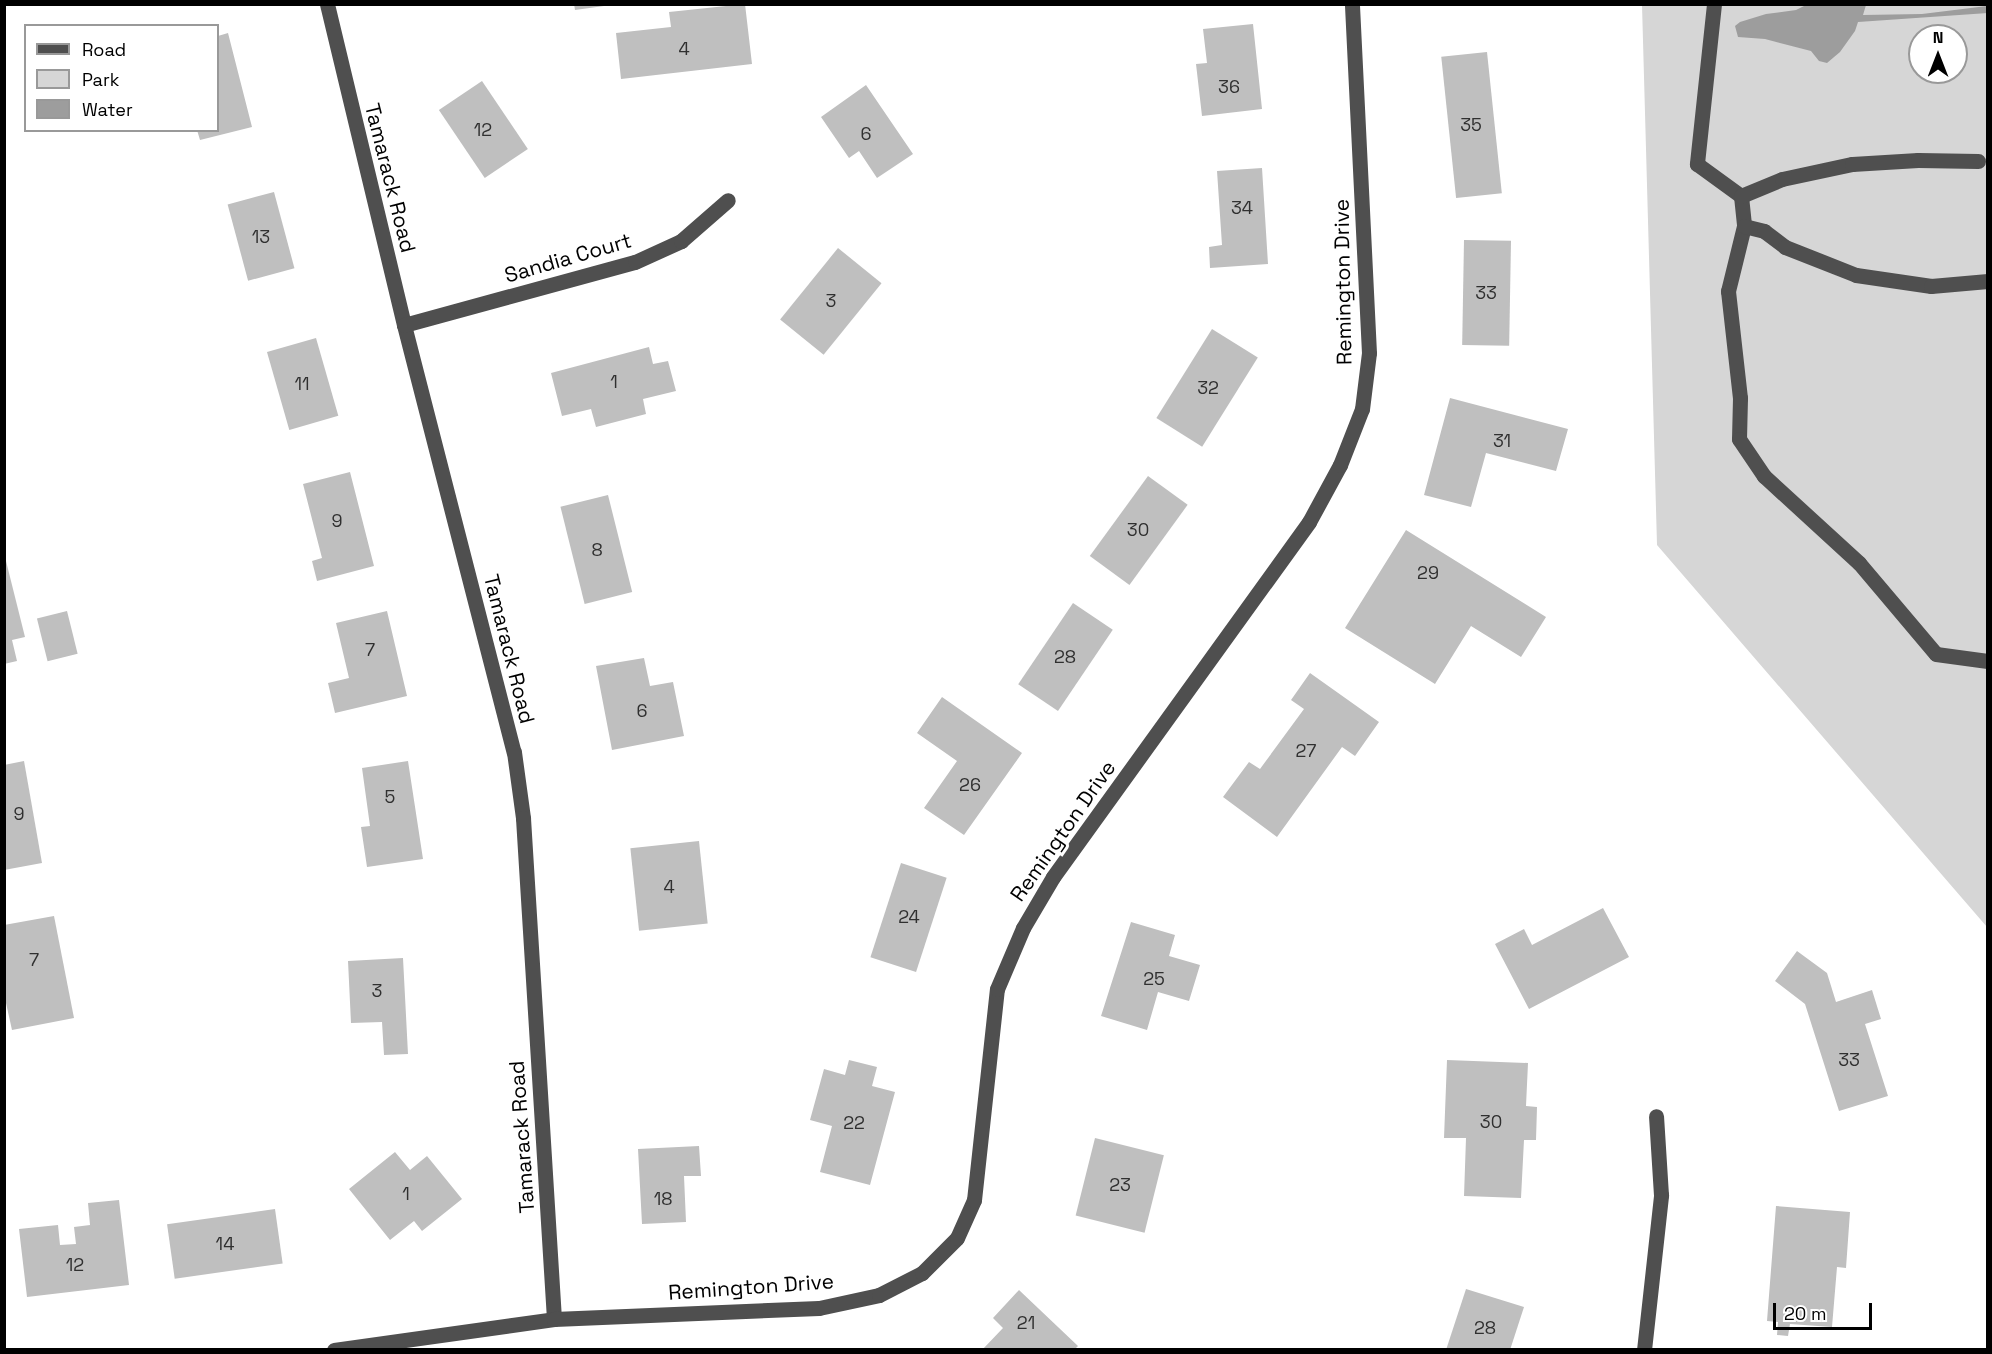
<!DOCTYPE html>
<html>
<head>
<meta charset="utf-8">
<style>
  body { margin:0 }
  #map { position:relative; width:1992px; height:1354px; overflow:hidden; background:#fff; font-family:"Space Grotesk",sans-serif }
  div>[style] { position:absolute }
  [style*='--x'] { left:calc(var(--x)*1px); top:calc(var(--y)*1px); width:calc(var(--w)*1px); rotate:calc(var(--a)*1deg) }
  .green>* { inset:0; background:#d6d6d6 }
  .water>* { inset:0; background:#9d9d9d }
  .building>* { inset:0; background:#bfbfbf; transform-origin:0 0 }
  .minor>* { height:15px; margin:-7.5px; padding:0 7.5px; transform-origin:7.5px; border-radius:7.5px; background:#4f4f4f }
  span { translate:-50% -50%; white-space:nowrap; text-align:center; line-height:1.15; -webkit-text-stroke:6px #fff; paint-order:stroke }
  .number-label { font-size:18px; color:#303030 }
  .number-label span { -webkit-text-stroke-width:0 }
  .street-label { font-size:21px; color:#000 }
  .frame { position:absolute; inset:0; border:6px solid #000; pointer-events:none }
  .legend { position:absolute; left:24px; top:24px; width:195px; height:108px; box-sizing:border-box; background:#fff; border:2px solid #999; margin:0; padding:8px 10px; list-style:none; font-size:18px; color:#000 }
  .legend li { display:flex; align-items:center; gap:12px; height:30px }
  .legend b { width:30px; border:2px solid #999 }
  .north { position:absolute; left:1908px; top:24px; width:60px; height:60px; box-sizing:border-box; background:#fff; border:2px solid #999; border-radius:50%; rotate:0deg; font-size:16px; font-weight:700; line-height:24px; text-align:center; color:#000 }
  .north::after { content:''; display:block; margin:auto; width:21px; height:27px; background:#000; clip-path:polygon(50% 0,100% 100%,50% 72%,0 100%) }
  .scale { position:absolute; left:1773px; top:1303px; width:99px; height:27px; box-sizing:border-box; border:3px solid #000; border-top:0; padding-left:8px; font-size:18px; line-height:21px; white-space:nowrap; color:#000; -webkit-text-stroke:4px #fff; paint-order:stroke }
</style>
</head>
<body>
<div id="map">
  <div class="green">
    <div style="clip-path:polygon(evenodd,1642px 5px,1987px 5px,1987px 927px,1657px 545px,1642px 5px,1920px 36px,1956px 36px,1956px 72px,1920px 72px,1920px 36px)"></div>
  </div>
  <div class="water">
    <div style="clip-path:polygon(1806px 5px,1866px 5px,1863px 15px,1922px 14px,1987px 6px,1988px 13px,1858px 22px,1855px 31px,1840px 52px,1827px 63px,1819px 61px,1811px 51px,1765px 39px,1738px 37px,1735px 26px,1740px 22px,1766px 14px,1796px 10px)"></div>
  </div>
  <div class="building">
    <div style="clip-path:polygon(574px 4px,604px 4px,604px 6px,575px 10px)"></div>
    <div style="clip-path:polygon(745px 4px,752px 64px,621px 79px,616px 33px,671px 27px,669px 12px)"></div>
    <div style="clip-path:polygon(1253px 24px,1262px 109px,1202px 116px,1196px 64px,1207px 63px,1203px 29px)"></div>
    <div style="clip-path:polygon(228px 33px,252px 127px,200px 140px,197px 130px,218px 130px,218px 36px)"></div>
    <div style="left:1487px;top:52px;width:142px;height:46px;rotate:84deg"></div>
    <div style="left:482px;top:81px;width:82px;height:52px;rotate:56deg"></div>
    <div style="clip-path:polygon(866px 85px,913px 154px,877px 178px,859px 151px,849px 158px,821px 117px)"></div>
    <div style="clip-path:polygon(1262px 168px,1268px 264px,1210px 268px,1209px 247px,1222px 245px,1217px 171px)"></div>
    <div style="left:274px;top:192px;width:79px;height:48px;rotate:75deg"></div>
    <div style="left:1464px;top:240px;width:47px;height:105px;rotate:1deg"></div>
    <div style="left:838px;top:248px;width:56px;height:92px;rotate:39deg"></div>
    <div style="left:1212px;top:329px;width:54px;height:105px;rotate:32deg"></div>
    <div style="left:316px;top:338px;width:81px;height:51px;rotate:74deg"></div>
    <div style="clip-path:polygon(649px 347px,653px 364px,668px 361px,676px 391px,643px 399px,646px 414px,596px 427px,591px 409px,562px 416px,551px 373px)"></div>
    <div style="clip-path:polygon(1450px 398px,1568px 429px,1556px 471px,1486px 453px,1471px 507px,1424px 495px)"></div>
    <div style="clip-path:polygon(350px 472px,374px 566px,317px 581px,312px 561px,322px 558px,303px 484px)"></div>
    <div style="left:1148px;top:476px;width:49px;height:99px;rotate:36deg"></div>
    <div style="left:608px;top:495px;width:100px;height:49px;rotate:76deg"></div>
    <div style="clip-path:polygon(1406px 530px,1546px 617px,1521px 657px,1471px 626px,1435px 684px,1345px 628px)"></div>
    <div style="clip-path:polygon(4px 553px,25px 637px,12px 640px,17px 661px,4px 664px)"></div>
    <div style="left:1073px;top:603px;width:48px;height:98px;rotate:34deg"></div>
    <div style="left:67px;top:611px;width:44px;height:31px;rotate:76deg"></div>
    <div style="clip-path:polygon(387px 611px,407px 696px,335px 713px,328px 683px,349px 678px,336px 623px)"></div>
    <div style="clip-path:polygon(644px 658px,650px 686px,673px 682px,684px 736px,612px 750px,596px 666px)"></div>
    <div style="clip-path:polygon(1310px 673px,1379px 722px,1355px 756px,1342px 747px,1277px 837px,1223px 797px,1249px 762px,1260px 769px,1304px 709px,1291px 700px)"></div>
    <div style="clip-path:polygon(942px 697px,1022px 753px,964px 835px,924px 808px,957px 761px,917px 733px)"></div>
    <div style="clip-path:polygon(24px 761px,42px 863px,4px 870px,4px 765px)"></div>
    <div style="clip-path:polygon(408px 761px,423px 859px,367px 867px,361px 827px,370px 826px,362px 768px)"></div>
    <div style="left:699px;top:841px;width:83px;height:69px;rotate:84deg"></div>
    <div style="left:901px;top:863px;width:48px;height:99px;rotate:18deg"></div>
    <div style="clip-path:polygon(1603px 908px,1629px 957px,1529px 1009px,1495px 944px,1524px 929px,1532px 945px)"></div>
    <div style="clip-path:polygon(54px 916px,74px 1018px,12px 1030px,4px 994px,4px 925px)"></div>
    <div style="clip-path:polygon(1131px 922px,1175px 935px,1169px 956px,1200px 965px,1189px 1001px,1158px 992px,1147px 1030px,1101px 1016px)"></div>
    <div style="clip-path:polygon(1797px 951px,1827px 973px,1836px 1002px,1872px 990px,1881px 1019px,1865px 1024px,1888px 1096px,1839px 1111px,1805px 1004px,1775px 981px)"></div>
    <div style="clip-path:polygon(403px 958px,408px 1054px,384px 1055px,382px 1022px,351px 1023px,348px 961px)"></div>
    <div style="clip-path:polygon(849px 1060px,877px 1067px,872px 1086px,895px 1092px,870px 1185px,820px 1172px,832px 1126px,810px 1120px,824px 1069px,845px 1075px)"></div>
    <div style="clip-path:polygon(1447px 1060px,1528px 1063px,1526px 1106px,1537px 1107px,1536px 1140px,1524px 1140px,1521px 1198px,1464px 1196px,1466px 1138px,1444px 1138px)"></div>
    <div style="left:1095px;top:1138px;width:71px;height:80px;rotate:14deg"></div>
    <div style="clip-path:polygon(699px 1146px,701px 1176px,684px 1176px,686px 1222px,642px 1224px,638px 1149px)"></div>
    <div style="clip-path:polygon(395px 1152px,410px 1170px,427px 1156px,462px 1199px,422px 1231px,414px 1221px,390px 1240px,349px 1189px)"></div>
    <div style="clip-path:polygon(119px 1200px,129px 1285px,27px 1297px,19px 1229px,58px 1225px,60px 1245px,76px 1244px,74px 1227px,90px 1225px,88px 1203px)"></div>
    <div style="clip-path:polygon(1776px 1206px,1850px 1212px,1846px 1268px,1837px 1267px,1832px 1327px,1790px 1324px,1788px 1336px,1777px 1335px,1778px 1322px,1767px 1321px)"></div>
    <div style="left:275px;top:1209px;width:55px;height:109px;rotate:82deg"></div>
    <div style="clip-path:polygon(1466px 1289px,1524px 1307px,1510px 1350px,1446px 1350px)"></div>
    <div style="clip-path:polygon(1019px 1290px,1078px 1346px,1074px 1350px,982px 1350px,1003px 1328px,993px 1318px)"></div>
  </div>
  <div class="minor">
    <div style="--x:327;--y:4;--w:330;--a:76.5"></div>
    <div style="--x:404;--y:325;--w:441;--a:75.6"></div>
    <div style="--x:514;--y:752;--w:67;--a:82.2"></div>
    <div style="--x:523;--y:818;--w:502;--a:86.46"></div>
    <div style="--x:1714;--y:4;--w:161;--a:96.1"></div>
    <div style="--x:1697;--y:164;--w:54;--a:36"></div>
    <div style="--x:1741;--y:196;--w:30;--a:84"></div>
    <div style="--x:1744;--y:226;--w:67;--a:103.8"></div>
    <div style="--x:1728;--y:291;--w:108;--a:83.6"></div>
    <div style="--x:1740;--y:398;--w:41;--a:91.4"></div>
    <div style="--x:1739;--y:439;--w:45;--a:56"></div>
    <div style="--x:1764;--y:476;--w:129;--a:42.5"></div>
    <div style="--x:1859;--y:563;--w:119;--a:49.8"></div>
    <div style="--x:1936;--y:654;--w:52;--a:7.7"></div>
    <div style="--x:1741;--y:196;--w:44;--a:-22.5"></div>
    <div style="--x:1782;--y:179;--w:72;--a:-12.1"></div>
    <div style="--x:1852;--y:164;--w:66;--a:-3.5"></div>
    <div style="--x:1918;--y:160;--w:60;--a:1"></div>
    <div style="--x:1744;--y:226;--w:21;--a:14"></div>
    <div style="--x:1764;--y:231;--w:26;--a:37"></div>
    <div style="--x:1785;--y:247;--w:76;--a:21.5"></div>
    <div style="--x:1856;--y:275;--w:76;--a:8.3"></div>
    <div style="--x:1931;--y:286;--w:57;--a:-5"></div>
    <div style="--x:404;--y:325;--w:239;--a:-15.3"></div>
    <div style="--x:635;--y:262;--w:51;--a:-24.5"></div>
    <div style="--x:681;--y:241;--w:62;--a:-41.1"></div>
    <div style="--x:334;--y:1350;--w:222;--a:-8"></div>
    <div style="--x:554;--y:1319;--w:265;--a:-2.4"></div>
    <div style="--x:819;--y:1308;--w:61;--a:-12.2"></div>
    <div style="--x:879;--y:1295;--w:48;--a:-27.1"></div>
    <div style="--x:922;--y:1273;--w:49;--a:-45"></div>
    <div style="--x:957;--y:1238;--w:42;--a:-65.9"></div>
    <div style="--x:974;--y:1200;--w:212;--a:-83.8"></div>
    <div style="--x:997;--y:989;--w:66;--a:-66.9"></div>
    <div style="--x:1023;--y:928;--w:59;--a:-59.5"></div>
    <div style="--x:1053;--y:877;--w:438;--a:-54.2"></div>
    <div style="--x:1309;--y:522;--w:65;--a:-61.5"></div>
    <div style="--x:1340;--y:465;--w:60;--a:-68.6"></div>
    <div style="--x:1362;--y:409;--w:56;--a:-82.9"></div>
    <div style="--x:1369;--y:353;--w:349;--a:-92.8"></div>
    <div style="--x:1644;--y:1350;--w:156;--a:-83.7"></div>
    <div style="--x:1661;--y:1195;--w:79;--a:-93.6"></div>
  </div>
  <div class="number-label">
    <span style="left:684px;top:49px">4</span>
    <span style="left:1229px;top:87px">36</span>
    <span style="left:1471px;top:125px">35</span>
    <span style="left:483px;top:130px">12</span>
    <span style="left:866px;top:134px">6</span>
    <span style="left:1242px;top:208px">34</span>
    <span style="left:261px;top:237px">13</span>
    <span style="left:1486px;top:293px">33</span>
    <span style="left:831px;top:301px">3</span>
    <span style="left:614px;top:382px">1</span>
    <span style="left:302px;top:384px">11</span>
    <span style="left:1208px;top:388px">32</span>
    <span style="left:1502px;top:441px">31</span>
    <span style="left:337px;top:521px">9</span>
    <span style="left:1138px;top:530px">30</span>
    <span style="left:597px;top:550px">8</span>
    <span style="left:1428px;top:573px">29</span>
    <span style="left:370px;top:650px">7</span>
    <span style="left:1065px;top:657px">28</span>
    <span style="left:642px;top:711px">6</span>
    <span style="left:1306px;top:751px">27</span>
    <span style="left:970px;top:785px">26</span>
    <span style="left:390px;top:797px">5</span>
    <span style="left:19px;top:814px">9</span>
    <span style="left:669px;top:887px">4</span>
    <span style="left:909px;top:917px">24</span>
    <span style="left:34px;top:960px">7</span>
    <span style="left:1154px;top:979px">25</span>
    <span style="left:377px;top:991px">3</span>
    <span style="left:1849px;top:1060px">33</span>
    <span style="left:1491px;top:1122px">30</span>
    <span style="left:854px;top:1123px">22</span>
    <span style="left:1120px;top:1185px">23</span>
    <span style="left:406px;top:1194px">1</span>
    <span style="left:663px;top:1199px">18</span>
    <span style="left:225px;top:1244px">14</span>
    <span style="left:75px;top:1265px">12</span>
    <span style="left:1026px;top:1323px">21</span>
    <span style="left:1485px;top:1328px">28</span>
  </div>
  <div class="street-label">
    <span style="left:390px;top:178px;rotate:76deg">Tamarack Road</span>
    <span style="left:568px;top:258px;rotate:-16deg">Sandia Court</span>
    <span style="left:1343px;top:282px;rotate:-91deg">Remington Drive</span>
    <span style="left:509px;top:649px;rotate:76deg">Tamarack Road</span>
    <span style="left:1063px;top:831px;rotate:-55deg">Remington Drive</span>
    <span style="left:522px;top:1137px;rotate:-94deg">Tamarack Road</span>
    <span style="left:751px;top:1287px;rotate:-4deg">Remington Drive</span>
  </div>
  <div class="frame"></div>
  <ul class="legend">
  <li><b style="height:8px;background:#4f4f4f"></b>Road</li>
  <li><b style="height:16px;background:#d6d6d6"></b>Park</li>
  <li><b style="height:16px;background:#9d9d9d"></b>Water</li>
  </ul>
  <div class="north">N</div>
  <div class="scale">20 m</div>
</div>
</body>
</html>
